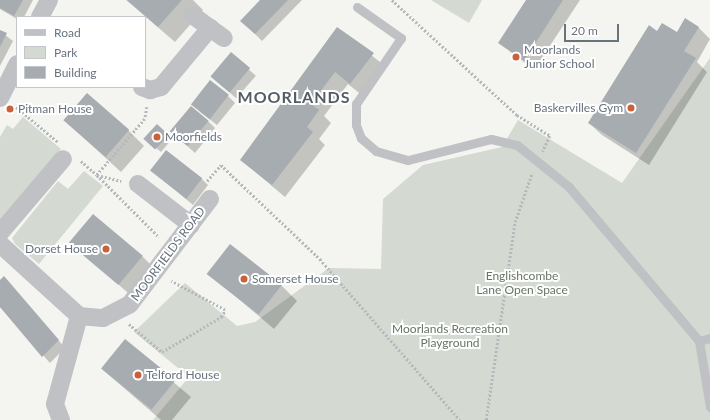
<!DOCTYPE html>
<html>
<head>
<meta charset="utf-8">
<style>
  body { margin:0 }
  #map { position:relative; width:710px; height:420px; overflow:hidden; background:#f4f4f1; font-family:Lato,sans-serif }
  div>[style] { position:absolute }
  [style*='--x'] { left:calc(var(--x)*1px); top:calc(var(--y)*1px); width:calc(var(--w)*1px); rotate:calc(var(--a)*1deg) }
  .green>* { inset:0; background:#d4d9d1 }
  .shadow>* { inset:0; background:#0003; transform-origin:0 0 }
  .building>* { inset:0; background:#a7acb1; transform-origin:0 0 }
  .path>* { height:2.5px; margin-top:-1.25px; transform-origin:0; background:repeating-linear-gradient(90deg,#b6b9bb 0 2px,transparent 0 4px) }
  .service>* { height:9px; margin:-4.5px; padding:0 4.5px; transform-origin:4.5px; border-radius:4.5px; background:#bfc1c4 }
  .minor>* { height:18px; margin:-9px; padding:0 9px; transform-origin:9px; border-radius:9px; background:#bfc1c4 }
  .dots>* { width:11px; height:11px; translate:-50% -50%; box-sizing:border-box; border:2px solid #fff; border-radius:50% }
  span { translate:-50% -50%; white-space:nowrap; text-align:center; line-height:1.15; -webkit-text-stroke:4px #fff; paint-order:stroke }
  .poi-label { font-size:12px; color:#68737e }
  .left { translate:0 -50%; text-align:left }
  .right { translate:-100% -50%; text-align:right }
  .street-label { font-size:12px; color:#68737e }
  .park-label { font-size:12px; color:#687665 }
  .district-label { font-size:16px; color:#545d65; font-weight:700; letter-spacing:1px }
  .legend { position:absolute; left:16px; top:16px; width:130px; height:72px; box-sizing:border-box; background:#fff; border:1px solid #c3c7cb; margin:0; padding:5px 7px; list-style:none; font-size:12px; color:#68737e }
  .legend li { display:flex; align-items:center; gap:8px; height:20px }
  .legend b { width:20px; border:1px solid #c3c7cb }
  .scale { position:absolute; left:564px; top:24px; width:55px; height:18px; box-sizing:border-box; border:2px solid #68737e; border-top:0; padding-left:5px; font-size:12px; line-height:14px; white-space:nowrap; color:#68737e; -webkit-text-stroke:3px #fff; paint-order:stroke }
</style>
</head>
<body>
<div id="map">
  <div class="green">
    <div style="clip-path:polygon(431px 0,482px 0,469px 23px)"></div>
    <div style="clip-path:polygon(710px 58px,710px 420px,153px 420px,189px 377px,134px 332px,185px 283px,237px 326px,255px 322px,329px 268px,381px 269px,383px 199px,423px 165px,502px 147px,518px 120px,622px 183px)"></div>
    <div style="clip-path:polygon(23px 117px,61px 149px,0 219px,0 137px,7px 125px,13px 129px)"></div>
    <div style="clip-path:polygon(84px 171px,103px 186px,39px 264px,15px 244px,12px 238px,58px 181px,68px 189px)"></div>
  </div>
  <div class="shadow">
    <div style="clip-path:polygon(0 0,33px 0,24px 17px,17px 19px,0 9px)"></div>
    <div style="clip-path:polygon(126px 0,193px 0,203px 10px,175px 42px)"></div>
    <div style="clip-path:polygon(262px 0,302px 0,262px 41px,242px 21px)"></div>
    <div style="clip-path:polygon(527px 0,580px 0,534px 70px,500px 43px)"></div>
    <div style="clip-path:polygon(698px 27px,710px 39px,697px 62px,707px 72px,649px 165px,602px 135px,589px 123px,657px 32px,677px 33px)"></div>
    <div style="clip-path:polygon(337px 28px,385px 66px,363px 96px,348px 84px,324px 116px,331px 123px,319px 139px,325px 145px,285px 197px,241px 160px)"></div>
    <div style="clip-path:polygon(0 31px,13px 41px,0 66px)"></div>
    <div style="left:231px;top:54px;width:33px;height:30px;rotate:41deg"></div>
    <div style="clip-path:polygon(228px 96px,235px 103px,217px 125px,199px 111px)"></div>
    <div style="clip-path:polygon(64px 120px,128px 130px,144px 146px,121px 172px)"></div>
    <div style="clip-path:polygon(208px 121px,215px 128px,195px 153px,172px 132px)"></div>
    <div style="clip-path:polygon(157px 125px,172px 139px,161px 152px,149px 142px)"></div>
    <div style="clip-path:polygon(151px 170px,201px 178px,208px 185px,193px 205px)"></div>
    <div style="clip-path:polygon(71px 243px,142px 256px,158px 272px,135px 299px)"></div>
    <div style="clip-path:polygon(208px 273px,281px 285px,297px 301px,274px 329px)"></div>
    <div style="clip-path:polygon(4px 277px,65px 348px,50px 363px,0 307px,0 282px)"></div>
    <div style="clip-path:polygon(125px 341px,191px 397px,172px 420px,161px 420px,102px 369px)"></div>
  </div>
  <div class="building">
    <div style="clip-path:polygon(0 0,23px 0,14px 16px,0 8px)"></div>
    <div style="clip-path:polygon(127px 0,182px 0,158px 27px)"></div>
    <div style="clip-path:polygon(260px 0,288px 0,255px 34px,240px 21px)"></div>
    <div style="clip-path:polygon(526px 0,563px 0,524px 61px,498px 43px)"></div>
    <div style="clip-path:polygon(685px 18px,699px 27px,684px 51px,696px 58px,636px 153px,588px 123px,649px 25px,657px 31px,662px 23px,677px 32px)"></div>
    <div style="clip-path:polygon(337px 27px,374px 53px,350px 84px,335px 72px,311px 104px,319px 110px,307px 127px,313px 132px,272px 185px,240px 160px)"></div>
    <div style="clip-path:polygon(0 30px,7px 33px,0 47px)"></div>
    <div style="left:231px;top:52px;width:25px;height:32px;rotate:40deg"></div>
    <div style="left:210px;top:80px;width:24px;height:31px;rotate:38deg"></div>
    <div style="left:87px;top:93px;width:56px;height:36px;rotate:41deg"></div>
    <div style="left:191px;top:106px;width:23px;height:33px;rotate:40deg"></div>
    <div style="left:157px;top:124px;width:16px;height:20px;rotate:43deg"></div>
    <div style="left:166px;top:150px;width:46px;height:26px;rotate:38deg"></div>
    <div style="left:93px;top:214px;width:65px;height:38px;rotate:40deg"></div>
    <div style="left:230px;top:244px;width:66px;height:38px;rotate:38deg"></div>
    <div style="clip-path:polygon(4px 276px,59px 340px,42px 357px,0 307px,0 280px)"></div>
    <div style="left:125px;top:339px;width:65px;height:38px;rotate:39deg"></div>
  </div>
  <div class="path">
    <div style="--x:392;--y:0;--w:170;--a:42.6"></div>
    <div style="--x:517;--y:115;--w:39;--a:32"></div>
    <div style="--x:550;--y:136;--w:17;--a:115"></div>
    <div style="--x:16;--y:107;--w:55;--a:39.8"></div>
    <div style="--x:147;--y:107;--w:12;--a:99"></div>
    <div style="--x:145;--y:119;--w:74;--a:130.6"></div>
    <div style="--x:97;--y:175;--w:88;--a:45"></div>
    <div style="--x:81;--y:161;--w:21;--a:41"></div>
    <div style="--x:97;--y:175;--w:25;--a:14"></div>
    <div style="--x:207;--y:181;--w:21;--a:-49"></div>
    <div style="--x:221;--y:165;--w:137;--a:43.5"></div>
    <div style="--x:320;--y:259;--w:213;--a:49"></div>
    <div style="--x:129;--y:324;--w:43;--a:40.3"></div>
    <div style="--x:162;--y:352;--w:69;--a:-30.7"></div>
    <div style="--x:221;--y:317;--w:8;--a:-60"></div>
    <div style="--x:225;--y:310;--w:61;--a:-151.8"></div>
    <div style="--x:486;--y:420;--w:200;--a:-81.7"></div>
    <div style="--x:515;--y:222;--w:52;--a:-70.9"></div>
  </div>
  <div class="service">
    <div style="--x:357;--y:7;--w:54;--a:35.2"></div>
    <div style="--x:401;--y:38;--w:80;--a:124.3"></div>
    <div style="--x:356;--y:104;--w:21;--a:90"></div>
    <div style="--x:356;--y:125;--w:14;--a:69"></div>
    <div style="--x:361;--y:138;--w:20;--a:41"></div>
    <div style="--x:376;--y:151;--w:33;--a:16"></div>
    <div style="--x:408;--y:160;--w:86;--a:-14.2"></div>
    <div style="--x:491;--y:139;--w:27;--a:13"></div>
    <div style="--x:517;--y:145;--w:67;--a:38.9"></div>
    <div style="--x:569;--y:187;--w:202;--a:49.8"></div>
    <div style="--x:699;--y:341;--w:11;--a:-15"></div>
    <div style="--x:699;--y:341;--w:67;--a:80.5"></div>
  </div>
  <div class="minor">
    <div style="--x:40;--y:17;--w:19;--a:-62"></div>
    <div style="--x:210;--y:28;--w:17;--a:36"></div>
    <div style="--x:142;--y:87;--w:9;--a:21"></div>
    <div style="--x:150;--y:90;--w:11;--a:-15"></div>
    <div style="--x:161;--y:87;--w:77;--a:-50.3"></div>
    <div style="--x:210;--y:28;--w:22;--a:-144"></div>
    <div style="--x:0;--y:98;--w:38;--a:-63"></div>
    <div style="--x:138;--y:184;--w:67;--a:37.7"></div>
    <div style="--x:0;--y:233;--w:97;--a:-49.6"></div>
    <div style="--x:0;--y:244;--w:107;--a:42.3"></div>
    <div style="--x:79;--y:316;--w:24;--a:5"></div>
    <div style="--x:103;--y:318;--w:30;--a:-27"></div>
    <div style="--x:130;--y:304;--w:132;--a:-52.7"></div>
    <div style="--x:61;--y:420;--w:17;--a:-111"></div>
    <div style="--x:55;--y:404;--w:91;--a:-74.7"></div>
  </div>
  <div class="dots">
    <div style="left:516px;top:57px;background:#cb613b"></div>
    <div style="left:631px;top:108px;background:#cb613b"></div>
    <div style="left:10px;top:109px;background:#cb613b"></div>
    <div style="left:157px;top:137px;background:#cb613b"></div>
    <div style="left:106px;top:249px;background:#cb613b"></div>
    <div style="left:244px;top:279px;background:#cb613b"></div>
    <div style="left:138px;top:375px;background:#cb613b"></div>
  </div>
  <div class="poi-label">
    <span class="left" style="left:524px;top:57px">Moorlands<br>Junior School</span>
    <span class="right" style="left:623px;top:108px">Baskervilles Gym</span>
    <span class="left" style="left:18px;top:109px">Pitman House</span>
    <span class="left" style="left:165px;top:137px">Moorfields</span>
    <span class="right" style="left:98px;top:249px">Dorset House</span>
    <span class="left" style="left:252px;top:279px">Somerset House</span>
    <span class="left" style="left:146px;top:375px">Telford House</span>
  </div>
  <div class="street-label">
    <span style="left:168px;top:254px;rotate:-53deg">MOORFIELDS ROAD</span>
  </div>
  <div class="park-label">
    <span style="left:522px;top:283px">Englishcombe<br>Lane Open Space</span>
    <span style="left:450px;top:336px">Moorlands Recreation<br>Playground</span>
  </div>
  <div class="district-label">
    <span style="left:294px;top:97px">MOORLANDS</span>
  </div>
  <ul class="legend">
  <li><b style="height:5px;background:#bfc1c4"></b>Road</li>
  <li><b style="height:11px;background:#d4d9d1"></b>Park</li>
  <li><b style="height:11px;background:#a7acb1"></b>Building</li>
  </ul>
  <div class="scale">20 m</div>
</div>
</body>
</html>
